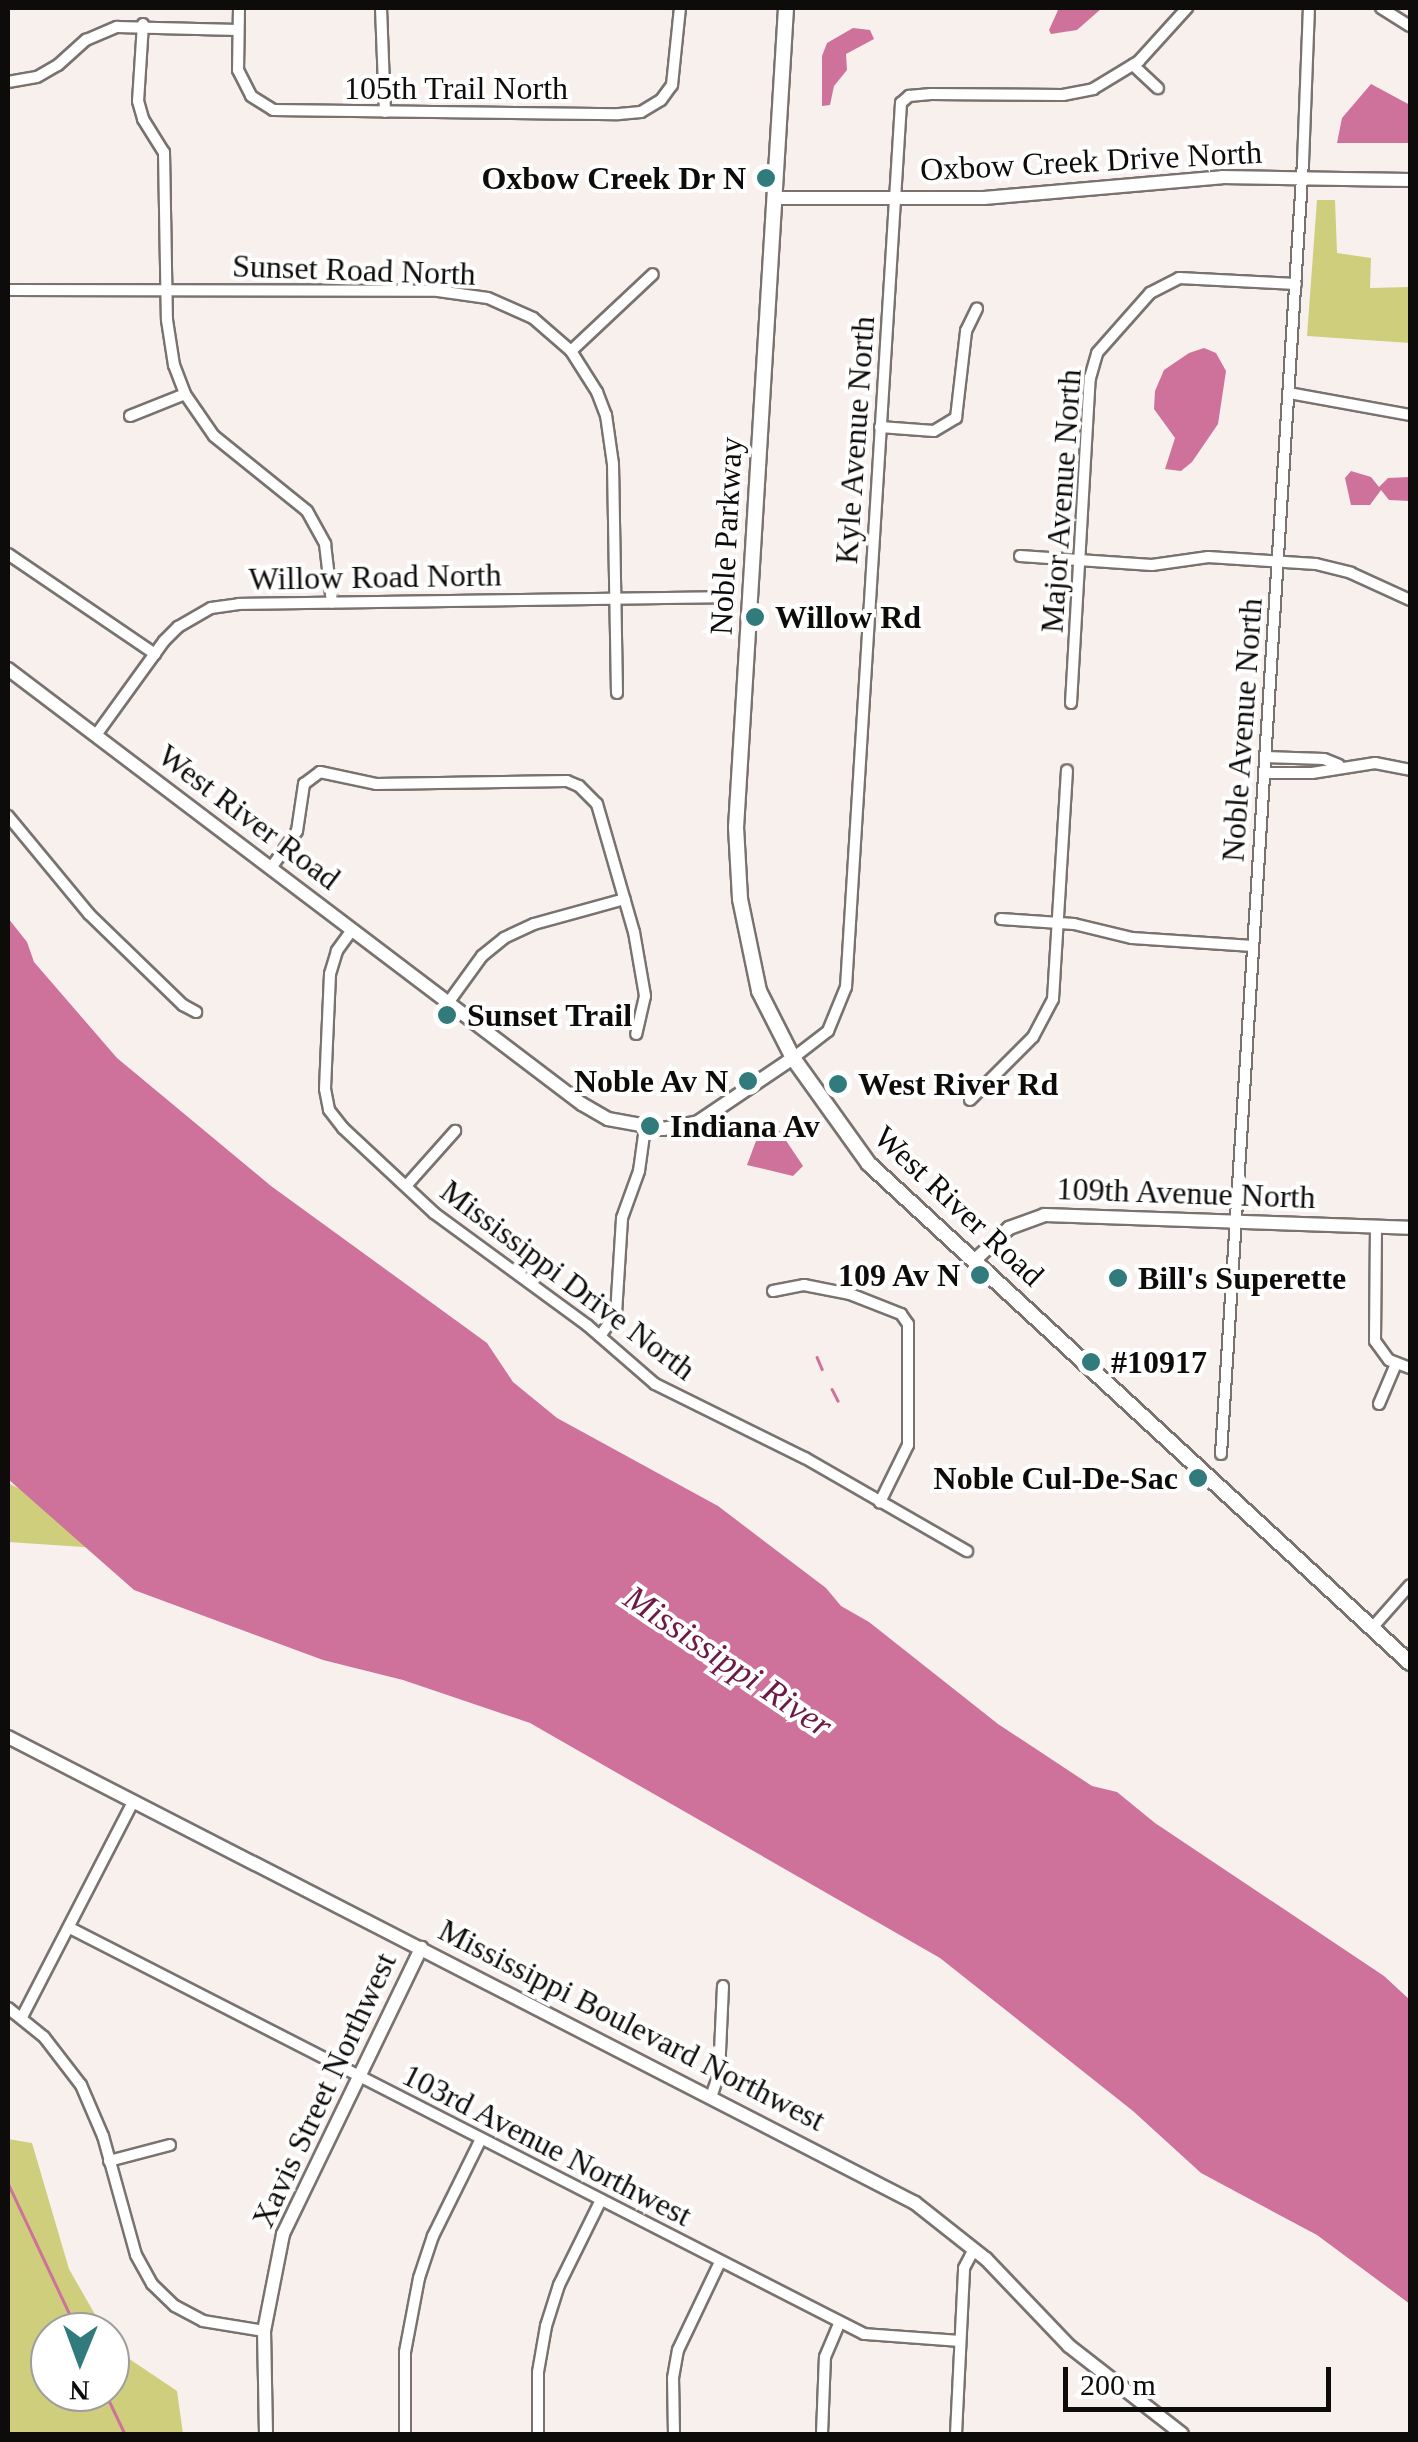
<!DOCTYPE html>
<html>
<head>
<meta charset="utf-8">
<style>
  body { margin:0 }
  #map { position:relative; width:1418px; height:2442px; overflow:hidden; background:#f8f0ec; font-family:"Times New Roman",serif }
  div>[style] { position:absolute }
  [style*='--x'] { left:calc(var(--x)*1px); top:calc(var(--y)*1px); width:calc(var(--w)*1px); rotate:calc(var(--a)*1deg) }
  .green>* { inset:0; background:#cece7d }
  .water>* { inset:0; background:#ce719b }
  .stream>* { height:2.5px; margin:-1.25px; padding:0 1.25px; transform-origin:1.25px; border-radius:1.25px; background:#ce719b }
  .roads { filter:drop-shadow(2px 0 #79736f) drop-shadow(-2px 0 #79736f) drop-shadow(0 2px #79736f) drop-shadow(0 -2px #79736f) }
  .minor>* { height:10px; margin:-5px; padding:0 5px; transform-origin:5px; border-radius:5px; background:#fff }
  .tertiary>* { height:12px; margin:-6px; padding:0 6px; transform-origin:6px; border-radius:6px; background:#fff }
  .secondary>* { height:14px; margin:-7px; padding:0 7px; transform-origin:7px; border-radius:7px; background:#fff }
  .dots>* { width:28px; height:28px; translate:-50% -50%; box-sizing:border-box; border:5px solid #fff; border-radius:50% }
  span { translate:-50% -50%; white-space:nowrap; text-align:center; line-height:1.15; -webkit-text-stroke:8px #fff; paint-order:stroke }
  .street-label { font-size:32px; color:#0e0c0a }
  .poi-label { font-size:32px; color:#0e0c0a; font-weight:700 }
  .right { translate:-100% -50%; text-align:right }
  .left { translate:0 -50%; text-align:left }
  .water-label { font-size:35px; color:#6d1946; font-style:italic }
  .frame { position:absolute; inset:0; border:10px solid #0e0c0a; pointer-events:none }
  .north { position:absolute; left:30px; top:2312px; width:100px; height:100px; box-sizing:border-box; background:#fff; border:2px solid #9f9e9d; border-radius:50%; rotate:181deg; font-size:28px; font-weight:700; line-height:40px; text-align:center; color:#0e0c0a }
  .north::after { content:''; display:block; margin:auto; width:35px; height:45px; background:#327b7c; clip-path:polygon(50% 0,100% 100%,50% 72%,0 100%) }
  .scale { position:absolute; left:1063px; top:2367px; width:268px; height:45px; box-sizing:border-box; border:5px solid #0e0c0a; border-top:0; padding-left:12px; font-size:30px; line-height:35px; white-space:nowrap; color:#0e0c0a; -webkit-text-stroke:8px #fff; paint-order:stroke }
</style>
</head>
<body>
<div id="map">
  <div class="green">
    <div style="clip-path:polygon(1317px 200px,1335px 200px,1337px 253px,1371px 258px,1370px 288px,1410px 287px,1410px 343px,1307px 336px)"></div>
    <div style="clip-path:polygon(8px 1483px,74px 1516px,114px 1549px,8px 1542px)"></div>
    <div style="clip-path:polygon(8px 2139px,32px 2143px,69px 2269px,105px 2332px,50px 2332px,50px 2392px,110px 2392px,110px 2340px,116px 2350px,177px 2391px,183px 2434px,8px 2434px)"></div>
  </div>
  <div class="water">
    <div style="clip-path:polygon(1059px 8px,1102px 8px,1077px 30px,1051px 34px,1049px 30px)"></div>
    <div style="clip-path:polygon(853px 28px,870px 30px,874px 39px,846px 54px,847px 70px,834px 86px,830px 105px,822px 106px,822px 56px,827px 43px)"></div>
    <div style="clip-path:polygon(1371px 84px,1410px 105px,1410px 143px,1337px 143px,1342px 118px)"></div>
    <div style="clip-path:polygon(1204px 348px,1216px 353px,1226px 371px,1218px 424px,1192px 462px,1181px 471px,1165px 469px,1175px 438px,1154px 409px,1155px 391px,1164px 370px,1189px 353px)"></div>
    <div style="clip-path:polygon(1351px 471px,1371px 477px,1379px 487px,1388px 478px,1410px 477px,1410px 501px,1389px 500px,1381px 490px,1370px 505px,1351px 505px,1345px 478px)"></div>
    <div style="clip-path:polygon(8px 918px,27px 942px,34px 962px,117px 1058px,271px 1186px,487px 1343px,513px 1382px,557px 1418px,718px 1506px,826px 1588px,841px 1606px,869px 1622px,998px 1724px,1092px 1786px,1117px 1792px,1155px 1823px,1384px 1976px,1410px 2000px,1410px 2304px,1317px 2235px,1201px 2173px,1133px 2111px,940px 1958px,530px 1723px,403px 1680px,323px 1660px,134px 1590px,8px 1479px)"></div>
    <div style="clip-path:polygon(779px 1130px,803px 1166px,793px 1176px,747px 1165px,756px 1141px)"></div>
  </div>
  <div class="stream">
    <div style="--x:817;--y:1357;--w:13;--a:67"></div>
    <div style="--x:832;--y:1389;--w:13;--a:63"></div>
    <div style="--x:8;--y:2183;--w:165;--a:64.8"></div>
    <div style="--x:105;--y:2392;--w:47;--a:64.5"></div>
  </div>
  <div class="roads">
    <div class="minor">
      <div style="--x:239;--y:8;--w:62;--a:90.9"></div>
      <div style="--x:238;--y:70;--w:29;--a:63"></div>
      <div style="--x:251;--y:96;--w:26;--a:32"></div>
      <div style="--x:273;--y:110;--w:346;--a:0.7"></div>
      <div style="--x:619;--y:114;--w:22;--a:-5"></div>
      <div style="--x:641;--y:112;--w:23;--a:-31"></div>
      <div style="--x:661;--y:100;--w:19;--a:-54"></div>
      <div style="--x:672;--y:85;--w:77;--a:-84.1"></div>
      <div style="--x:381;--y:8;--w:104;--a:87.8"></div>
      <div style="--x:1381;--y:8;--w:34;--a:32"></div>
      <div style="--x:143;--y:24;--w:77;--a:93.7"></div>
      <div style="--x:138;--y:101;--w:19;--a:74"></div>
      <div style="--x:143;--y:119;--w:39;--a:58"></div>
      <div style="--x:164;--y:152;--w:168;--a:89"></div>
      <div style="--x:167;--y:320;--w:46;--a:81.2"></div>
      <div style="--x:174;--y:365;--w:31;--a:69"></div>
      <div style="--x:185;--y:394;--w:51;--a:55.4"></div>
      <div style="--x:214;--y:436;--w:119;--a:38.9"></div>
      <div style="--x:307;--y:511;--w:38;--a:61"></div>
      <div style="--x:325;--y:544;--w:59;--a:83.2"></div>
      <div style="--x:1133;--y:65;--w:34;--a:43"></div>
      <div style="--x:8;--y:82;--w:29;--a:-10"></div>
      <div style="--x:37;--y:77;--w:24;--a:-30"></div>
      <div style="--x:58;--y:65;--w:38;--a:-42"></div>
      <div style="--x:86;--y:40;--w:34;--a:-23"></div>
      <div style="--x:117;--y:27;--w:121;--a:1.4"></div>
      <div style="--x:8;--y:290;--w:430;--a:0.1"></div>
      <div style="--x:438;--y:291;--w:50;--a:8"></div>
      <div style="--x:488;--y:298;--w:49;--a:24"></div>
      <div style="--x:533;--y:318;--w:50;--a:41"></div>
      <div style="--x:571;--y:351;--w:49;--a:57.6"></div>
      <div style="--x:597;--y:392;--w:25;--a:69"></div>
      <div style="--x:606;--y:415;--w:49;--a:81.9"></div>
      <div style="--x:613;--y:464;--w:229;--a:89"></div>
      <div style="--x:571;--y:351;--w:112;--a:-43.2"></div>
      <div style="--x:1289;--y:393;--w:123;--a:10.3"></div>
      <div style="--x:130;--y:416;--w:59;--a:-21.8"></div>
      <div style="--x:880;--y:427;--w:54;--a:4.2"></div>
      <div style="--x:934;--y:431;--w:26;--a:-31"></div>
      <div style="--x:956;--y:418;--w:88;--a:-83.4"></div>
      <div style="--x:966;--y:331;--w:25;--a:-64"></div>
      <div style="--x:8;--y:554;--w:178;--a:34.2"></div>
      <div style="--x:1020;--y:556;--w:132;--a:3.9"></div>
      <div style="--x:1152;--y:565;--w:57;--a:-8.1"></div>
      <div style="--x:1208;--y:557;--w:108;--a:3.7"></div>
      <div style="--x:1316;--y:564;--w:36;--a:14"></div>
      <div style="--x:1351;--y:573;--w:65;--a:24.6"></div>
      <div style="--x:1071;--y:703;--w:326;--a:-86.7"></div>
      <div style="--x:1090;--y:378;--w:26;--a:-74"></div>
      <div style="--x:1097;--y:353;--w:80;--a:-48.5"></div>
      <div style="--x:1150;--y:293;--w:33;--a:-27"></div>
      <div style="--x:1179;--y:278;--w:117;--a:2.9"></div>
      <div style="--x:96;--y:735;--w:116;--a:-54.1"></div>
      <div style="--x:164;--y:641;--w:20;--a:-45"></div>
      <div style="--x:178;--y:627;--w:38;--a:-30"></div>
      <div style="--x:211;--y:608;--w:28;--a:-8"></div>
      <div style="--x:239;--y:604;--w:475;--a:-0.8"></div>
      <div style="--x:1265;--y:757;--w:59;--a:1.9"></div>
      <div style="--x:1324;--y:759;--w:16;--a:22"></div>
      <div style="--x:1264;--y:773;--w:48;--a:0"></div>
      <div style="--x:1312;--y:773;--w:64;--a:-9"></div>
      <div style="--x:1375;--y:763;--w:36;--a:11"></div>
      <div style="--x:8;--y:816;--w:127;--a:50.4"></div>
      <div style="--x:89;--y:914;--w:131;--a:44.1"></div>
      <div style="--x:183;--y:1005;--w:15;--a:28"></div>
      <div style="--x:271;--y:868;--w:45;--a:-54.9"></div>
      <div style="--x:297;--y:831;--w:48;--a:-81.5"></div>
      <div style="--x:304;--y:784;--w:20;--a:-37"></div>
      <div style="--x:320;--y:772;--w:57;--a:12.1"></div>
      <div style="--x:376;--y:784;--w:191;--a:-0.9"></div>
      <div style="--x:567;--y:781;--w:13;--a:23"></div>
      <div style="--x:579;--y:786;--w:25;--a:45"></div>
      <div style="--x:597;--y:804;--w:133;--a:73.9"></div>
      <div style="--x:634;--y:932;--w:65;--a:80.2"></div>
      <div style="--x:645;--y:996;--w:39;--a:103"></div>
      <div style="--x:1001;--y:919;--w:73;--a:3.9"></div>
      <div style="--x:1074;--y:924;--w:60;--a:13.6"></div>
      <div style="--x:1132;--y:938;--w:121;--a:3.8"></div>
      <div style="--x:352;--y:930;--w:26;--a:126"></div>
      <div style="--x:337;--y:951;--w:24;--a:107"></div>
      <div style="--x:330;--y:974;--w:115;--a:92.5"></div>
      <div style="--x:325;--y:1089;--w:21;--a:79"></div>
      <div style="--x:329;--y:1110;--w:23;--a:52"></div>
      <div style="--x:343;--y:1128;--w:125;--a:43"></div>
      <div style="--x:434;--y:1213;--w:190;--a:36.2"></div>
      <div style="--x:587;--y:1325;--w:90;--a:40.9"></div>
      <div style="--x:655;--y:1384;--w:167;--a:26.3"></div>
      <div style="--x:805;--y:1458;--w:187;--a:29.9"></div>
      <div style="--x:448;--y:1003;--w:58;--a:-54.1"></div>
      <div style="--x:482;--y:956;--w:28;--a:-39"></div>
      <div style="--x:504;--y:938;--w:33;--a:-25"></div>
      <div style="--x:534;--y:924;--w:94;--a:-15.4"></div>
      <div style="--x:793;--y:1058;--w:44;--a:-37.6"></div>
      <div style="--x:828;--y:1031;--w:48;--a:-67.8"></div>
      <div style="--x:846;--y:987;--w:886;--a:-86.44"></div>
      <div style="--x:901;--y:103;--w:11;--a:-41"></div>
      <div style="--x:909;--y:96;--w:22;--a:-5"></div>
      <div style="--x:931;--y:94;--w:132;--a:0.4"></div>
      <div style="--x:1063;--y:95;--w:31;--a:-11"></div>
      <div style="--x:1093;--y:89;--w:54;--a:-31.3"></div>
      <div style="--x:1139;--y:61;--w:72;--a:-47.8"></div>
      <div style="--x:970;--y:1100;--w:89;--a:-45"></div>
      <div style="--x:1033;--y:1037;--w:43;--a:-62.2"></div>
      <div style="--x:1053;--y:999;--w:229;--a:-86.5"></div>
      <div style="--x:406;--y:1186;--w:74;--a:-48.3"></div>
      <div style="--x:1376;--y:1226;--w:115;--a:90.5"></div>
      <div style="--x:1375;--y:1341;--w:24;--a:54"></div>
      <div style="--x:1389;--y:1360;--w:22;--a:21"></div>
      <div style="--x:773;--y:1291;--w:32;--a:-11"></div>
      <div style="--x:804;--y:1285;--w:47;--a:11.1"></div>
      <div style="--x:850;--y:1294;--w:55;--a:21.4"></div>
      <div style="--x:901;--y:1314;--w:12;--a:55"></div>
      <div style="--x:908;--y:1324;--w:121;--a:90"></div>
      <div style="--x:908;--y:1445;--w:64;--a:116.2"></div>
      <div style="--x:600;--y:1336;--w:27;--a:-54"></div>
      <div style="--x:616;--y:1314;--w:96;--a:-86.4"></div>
      <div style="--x:622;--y:1218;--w:50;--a:-70.1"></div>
      <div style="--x:639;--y:1171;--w:43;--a:-82.1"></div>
      <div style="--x:1379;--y:1404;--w:43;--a:-67"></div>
      <div style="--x:1221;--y:1454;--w:1294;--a:-86.37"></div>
      <div style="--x:1303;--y:163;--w:155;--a:-87.8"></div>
      <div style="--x:1372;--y:1628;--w:57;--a:-48.5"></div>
      <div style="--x:70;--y:1928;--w:892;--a:27.08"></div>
      <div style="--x:864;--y:2334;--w:95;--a:4.2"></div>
      <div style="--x:8;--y:2008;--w:46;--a:38.9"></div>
      <div style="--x:44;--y:2037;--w:61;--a:52.4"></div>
      <div style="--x:81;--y:2085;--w:56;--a:66.7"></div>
      <div style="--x:103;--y:2136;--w:123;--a:74.5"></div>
      <div style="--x:136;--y:2255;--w:33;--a:61"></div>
      <div style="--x:152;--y:2284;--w:32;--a:44"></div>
      <div style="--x:175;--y:2306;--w:32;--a:28"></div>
      <div style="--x:203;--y:2321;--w:62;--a:9.3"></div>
      <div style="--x:22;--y:2017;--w:242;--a:-62.7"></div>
      <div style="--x:711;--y:2097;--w:24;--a:-71"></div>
      <div style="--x:719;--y:2074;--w:88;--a:-87.4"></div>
      <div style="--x:109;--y:2161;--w:63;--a:-14.7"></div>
      <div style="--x:405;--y:2434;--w:82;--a:-90"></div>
      <div style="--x:405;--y:2352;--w:75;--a:-79.3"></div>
      <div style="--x:419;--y:2278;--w:44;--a:-71.6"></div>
      <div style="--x:433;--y:2236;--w:108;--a:-63.7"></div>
      <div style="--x:538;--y:2434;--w:62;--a:-90"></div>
      <div style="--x:538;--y:2372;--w:47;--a:-80.1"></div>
      <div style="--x:546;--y:2326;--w:43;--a:-72.4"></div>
      <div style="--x:559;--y:2285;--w:95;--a:-63.7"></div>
      <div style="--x:674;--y:2434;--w:56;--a:-91"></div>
      <div style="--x:673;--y:2378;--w:28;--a:-80"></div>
      <div style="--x:678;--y:2350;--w:98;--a:-64.5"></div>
      <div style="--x:822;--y:2434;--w:77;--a:-87.8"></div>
      <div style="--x:825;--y:2357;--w:38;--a:-67"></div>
      <div style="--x:956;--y:2434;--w:166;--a:-87.2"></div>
      <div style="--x:964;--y:2268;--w:21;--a:-62"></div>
    </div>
    <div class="tertiary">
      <div style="--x:775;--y:198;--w:209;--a:0"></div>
      <div style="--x:984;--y:198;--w:239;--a:-5"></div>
      <div style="--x:1222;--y:177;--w:188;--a:0.9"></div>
      <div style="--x:8;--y:669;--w:720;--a:37.16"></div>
      <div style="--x:582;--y:1104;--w:30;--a:30"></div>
      <div style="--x:608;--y:1119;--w:56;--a:10.3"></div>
      <div style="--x:663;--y:1129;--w:36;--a:-11"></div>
      <div style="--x:698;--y:1122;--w:115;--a:-34"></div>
      <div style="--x:975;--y:1260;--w:47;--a:-43.3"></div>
      <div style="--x:1009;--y:1228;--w:37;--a:-20"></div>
      <div style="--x:1044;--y:1215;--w:366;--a:2"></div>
      <div style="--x:8;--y:1737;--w:1020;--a:27.19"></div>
      <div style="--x:915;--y:2203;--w:90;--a:38.3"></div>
      <div style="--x:986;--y:2259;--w:120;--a:46.3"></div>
      <div style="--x:1069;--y:2346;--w:143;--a:37.9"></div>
      <div style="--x:266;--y:2434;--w:103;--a:-91.1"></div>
      <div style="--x:264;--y:2331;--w:99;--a:-78.9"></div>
      <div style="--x:283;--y:2234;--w:318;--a:-64.2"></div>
    </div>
    <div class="secondary">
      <div style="--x:786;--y:8;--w:821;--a:93.49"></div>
      <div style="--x:736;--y:827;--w:72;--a:86.8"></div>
      <div style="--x:740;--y:899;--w:94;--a:78.3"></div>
      <div style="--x:759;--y:991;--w:75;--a:63.1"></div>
      <div style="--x:793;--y:1058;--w:130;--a:54.4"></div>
      <div style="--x:869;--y:1164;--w:736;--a:42.69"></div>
    </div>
  </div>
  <div class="dots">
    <div style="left:766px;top:178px;background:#327b7c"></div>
    <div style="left:755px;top:617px;background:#327b7c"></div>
    <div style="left:447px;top:1015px;background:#327b7c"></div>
    <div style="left:748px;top:1081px;background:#327b7c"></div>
    <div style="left:838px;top:1084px;background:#327b7c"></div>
    <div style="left:650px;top:1126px;background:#327b7c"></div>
    <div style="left:980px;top:1275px;background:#327b7c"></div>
    <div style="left:1118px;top:1278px;background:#327b7c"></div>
    <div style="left:1091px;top:1362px;background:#327b7c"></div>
    <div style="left:1198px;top:1478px;background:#327b7c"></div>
  </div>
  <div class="street-label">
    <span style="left:456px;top:88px">105th Trail North</span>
    <span style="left:1091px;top:161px;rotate:-3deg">Oxbow Creek Drive North</span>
    <span style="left:354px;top:270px;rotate:2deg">Sunset Road North</span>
    <span style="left:855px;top:440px;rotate:-86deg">Kyle Avenue North</span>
    <span style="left:1061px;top:501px;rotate:-86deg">Major Avenue North</span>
    <span style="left:726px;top:536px;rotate:-87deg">Noble Parkway</span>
    <span style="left:375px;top:577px;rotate:-1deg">Willow Road North</span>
    <span style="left:1242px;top:730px;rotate:-86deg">Noble Avenue North</span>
    <span style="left:249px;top:817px;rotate:37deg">West River Road</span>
    <span style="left:1186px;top:1193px;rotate:2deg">109th Avenue North</span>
    <span style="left:959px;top:1206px;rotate:43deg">West River Road</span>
    <span style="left:568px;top:1280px;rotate:37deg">Mississippi Drive North</span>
    <span style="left:632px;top:2025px;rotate:27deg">Mississippi Boulevard Northwest</span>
    <span style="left:324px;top:2090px;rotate:-65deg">Xavis Street Northwest</span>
    <span style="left:547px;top:2145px;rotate:27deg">103rd Avenue Northwest</span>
  </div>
  <div class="poi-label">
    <span class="right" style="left:746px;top:178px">Oxbow Creek Dr N</span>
    <span class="left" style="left:775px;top:617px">Willow Rd</span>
    <span class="left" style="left:467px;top:1015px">Sunset Trail</span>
    <span class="right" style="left:728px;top:1081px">Noble Av N</span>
    <span class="left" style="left:858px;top:1084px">West River Rd</span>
    <span class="left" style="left:670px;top:1126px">Indiana Av</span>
    <span class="right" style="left:960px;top:1275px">109 Av N</span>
    <span class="left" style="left:1138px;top:1278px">Bill's Superette</span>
    <span class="left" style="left:1111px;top:1362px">#10917</span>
    <span class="right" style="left:1178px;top:1478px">Noble Cul-De-Sac</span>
  </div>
  <div class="water-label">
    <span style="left:728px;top:1662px;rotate:34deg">Mississippi River</span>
  </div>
  <div class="frame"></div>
  <div class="north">N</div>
  <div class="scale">200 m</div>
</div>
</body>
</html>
